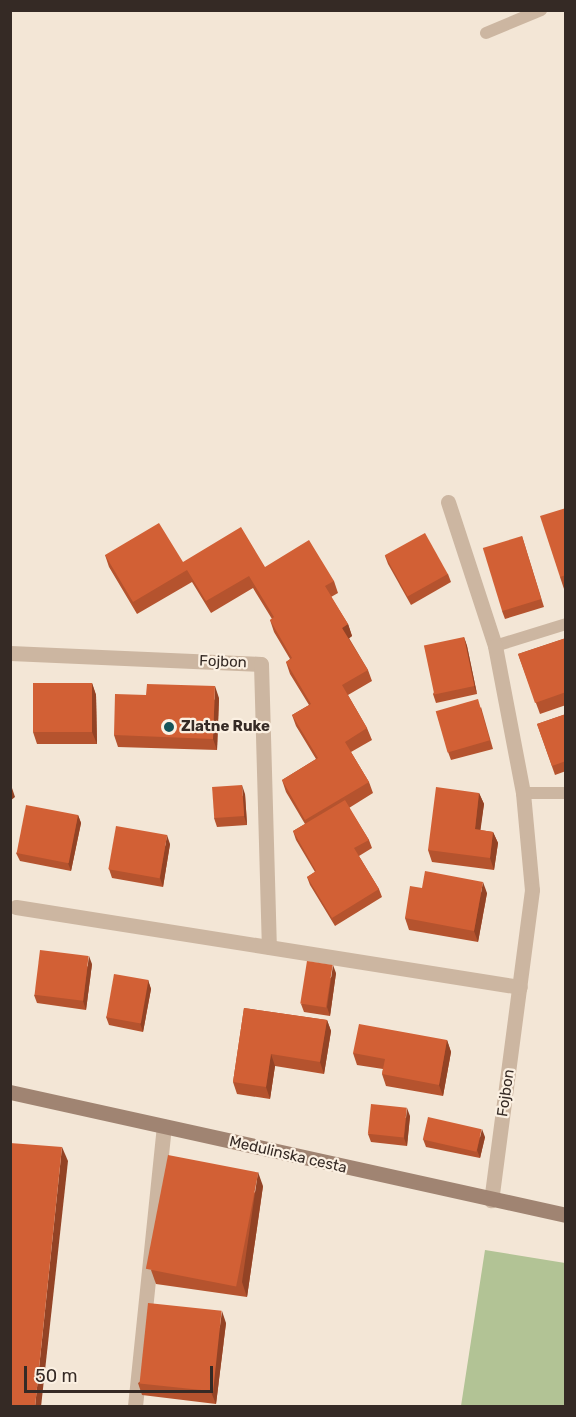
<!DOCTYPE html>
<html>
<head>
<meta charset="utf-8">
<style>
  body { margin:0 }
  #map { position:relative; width:576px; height:1417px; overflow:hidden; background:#f3e6d6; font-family:Rubik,sans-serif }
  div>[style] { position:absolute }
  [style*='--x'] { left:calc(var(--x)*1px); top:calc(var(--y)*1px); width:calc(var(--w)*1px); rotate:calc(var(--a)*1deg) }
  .green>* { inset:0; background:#b2c395 }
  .lane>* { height:12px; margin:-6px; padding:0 6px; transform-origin:6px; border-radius:6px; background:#ccb6a1 }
  .street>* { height:15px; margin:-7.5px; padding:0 7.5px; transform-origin:7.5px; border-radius:7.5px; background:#ccb6a1 }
  .secondary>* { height:15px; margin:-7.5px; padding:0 7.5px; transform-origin:7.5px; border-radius:7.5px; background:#a08472 }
  .wall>* { inset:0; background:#b5532e }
  .shaded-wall>* { inset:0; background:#934325 }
  .building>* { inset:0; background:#d26035; transform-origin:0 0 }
  .dots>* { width:16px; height:16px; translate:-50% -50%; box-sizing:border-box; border:3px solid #fbf0e2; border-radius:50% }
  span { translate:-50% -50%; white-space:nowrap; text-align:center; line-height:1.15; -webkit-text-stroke:4.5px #fbf0e2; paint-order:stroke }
  .street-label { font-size:15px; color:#352a25 }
  .poi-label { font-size:15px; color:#352a25; font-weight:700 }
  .left { translate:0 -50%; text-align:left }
  .frame { position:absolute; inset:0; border:12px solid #352a25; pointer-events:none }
  .scale { position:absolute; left:24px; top:1366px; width:189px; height:27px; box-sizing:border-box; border:3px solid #352a25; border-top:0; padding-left:8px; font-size:18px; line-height:21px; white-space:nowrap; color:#352a25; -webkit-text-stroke:4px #fbf0e2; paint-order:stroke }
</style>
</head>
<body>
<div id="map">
  <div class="green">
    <div style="clip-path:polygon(485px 1250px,565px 1263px,565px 1406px,461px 1406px)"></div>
  </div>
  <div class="lane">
    <div style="--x:486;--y:33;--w:60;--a:-22.7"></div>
    <div style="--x:495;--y:646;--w:74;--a:-17.2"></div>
    <div style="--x:523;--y:793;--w:43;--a:0"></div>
  </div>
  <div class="street">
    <div style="--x:448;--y:502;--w:151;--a:71.9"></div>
    <div style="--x:495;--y:646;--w:150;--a:79.2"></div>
    <div style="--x:523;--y:793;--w:97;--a:84.7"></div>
    <div style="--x:532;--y:890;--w:313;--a:97.5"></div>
    <div style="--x:10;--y:653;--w:251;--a:2.5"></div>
    <div style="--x:261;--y:664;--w:283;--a:88.4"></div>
    <div style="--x:16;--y:907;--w:510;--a:9.02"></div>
    <div style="--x:135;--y:1406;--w:281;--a:-84.1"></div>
  </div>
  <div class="secondary">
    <div style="--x:10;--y:1092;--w:569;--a:12.47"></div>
  </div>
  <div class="wall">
    <div style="clip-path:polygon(566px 508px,566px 588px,564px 589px,560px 577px)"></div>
    <div style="clip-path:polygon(522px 536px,544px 607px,505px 619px,502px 611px)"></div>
    <div style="clip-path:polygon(105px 555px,183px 562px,265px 567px,334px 581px,338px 593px,331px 597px,348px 624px,352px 636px,349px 638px,368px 670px,372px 681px,348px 695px,367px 728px,372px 740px,351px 752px,369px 782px,373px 793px,349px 808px,369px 840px,372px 848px,359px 856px,379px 889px,382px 897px,335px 926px,310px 885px,307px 877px,315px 872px,296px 840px,293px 831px,305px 824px,286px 792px,282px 780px,316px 759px,296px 726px,292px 715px,309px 705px,290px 674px,286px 662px,290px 659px,274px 632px,270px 620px,272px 619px,253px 588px,211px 613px,192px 582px,137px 614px,109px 567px)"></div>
    <div style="clip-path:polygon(385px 556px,448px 574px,451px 582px,411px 605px,388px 564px)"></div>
    <div style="clip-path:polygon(464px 637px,467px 646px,477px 694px,436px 703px,433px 694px)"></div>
    <div style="clip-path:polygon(566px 638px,566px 705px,540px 714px,518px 654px)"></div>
    <div style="clip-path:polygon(92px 683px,96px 695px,97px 744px,37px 744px,33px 732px)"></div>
    <div style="clip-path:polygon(219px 698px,217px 750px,118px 747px,114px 735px)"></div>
    <div style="clip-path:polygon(481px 707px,493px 749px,451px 760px,448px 752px)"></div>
    <div style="clip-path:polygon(566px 714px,566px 771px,555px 775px,537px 724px)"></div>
    <div style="clip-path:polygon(479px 793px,484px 804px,480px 830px,493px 832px,498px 843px,494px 870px,432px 862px,428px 850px)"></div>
    <div style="clip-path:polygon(245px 794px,247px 825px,217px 827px,214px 818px)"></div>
    <div style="clip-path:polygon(78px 815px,81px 823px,71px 871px,20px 861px,16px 853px)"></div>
    <div style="clip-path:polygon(170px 844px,163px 887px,112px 878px,109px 869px)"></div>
    <div style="clip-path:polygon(422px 888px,487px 893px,478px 942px,409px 930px,405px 918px)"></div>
    <div style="clip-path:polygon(92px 964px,86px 1010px,37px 1003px,34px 995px)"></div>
    <div style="clip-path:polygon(336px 973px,330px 1016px,304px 1012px,301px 1004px)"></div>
    <div style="clip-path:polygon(148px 980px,151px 989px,143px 1032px,109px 1025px,106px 1017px)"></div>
    <div style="clip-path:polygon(244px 1008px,327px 1020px,331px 1031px,324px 1074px,275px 1066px,270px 1099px,237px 1094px,233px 1082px)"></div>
    <div style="clip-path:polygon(447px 1040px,451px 1052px,443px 1096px,386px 1086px,382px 1074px,383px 1069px,357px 1065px,353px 1053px)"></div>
    <div style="clip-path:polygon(410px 1116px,407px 1146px,371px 1142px,368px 1134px)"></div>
    <div style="clip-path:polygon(485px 1137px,480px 1158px,426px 1147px,423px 1139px)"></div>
    <div style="clip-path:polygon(263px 1186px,247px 1297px,156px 1284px,151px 1270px)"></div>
    <div style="clip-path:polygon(226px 1323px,216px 1404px,142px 1395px,138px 1383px)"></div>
  </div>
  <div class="shaded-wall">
    <div style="clip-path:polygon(348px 624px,352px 636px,347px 640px,342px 628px)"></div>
    <div style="clip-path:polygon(464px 637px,467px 646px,477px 694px,474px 686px)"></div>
    <div style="clip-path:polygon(92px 683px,96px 695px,97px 744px,92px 732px)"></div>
    <div style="clip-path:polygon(215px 686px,219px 698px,217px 750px,213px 739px)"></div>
    <div style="clip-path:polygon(11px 785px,15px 797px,10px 801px,10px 786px)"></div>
    <div style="clip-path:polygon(242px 785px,245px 794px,247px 825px,244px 816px)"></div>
    <div style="clip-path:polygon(479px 793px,484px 804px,479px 841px,475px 829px)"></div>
    <div style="clip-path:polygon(78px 815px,81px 823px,71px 871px,68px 863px)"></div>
    <div style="clip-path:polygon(493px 832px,498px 843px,494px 870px,490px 858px)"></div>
    <div style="clip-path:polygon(167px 835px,170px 844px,163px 887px,160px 878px)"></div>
    <div style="clip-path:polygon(483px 882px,487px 893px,478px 942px,474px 931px)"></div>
    <div style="clip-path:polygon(89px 956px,92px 964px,86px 1010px,83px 1001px)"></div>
    <div style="clip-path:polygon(333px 965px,336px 973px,330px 1016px,327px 1007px)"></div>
    <div style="clip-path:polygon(148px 980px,151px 989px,143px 1032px,140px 1023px)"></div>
    <div style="clip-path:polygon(327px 1020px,331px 1031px,324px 1074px,320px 1062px)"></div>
    <div style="clip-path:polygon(447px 1040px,451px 1052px,443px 1096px,439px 1085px)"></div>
    <div style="clip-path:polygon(271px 1054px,275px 1066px,270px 1099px,266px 1087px)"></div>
    <div style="clip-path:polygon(407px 1108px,410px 1116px,407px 1146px,404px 1138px)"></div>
    <div style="clip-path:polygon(482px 1129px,485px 1137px,480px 1158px,477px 1150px)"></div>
    <div style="clip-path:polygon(62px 1147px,68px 1161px,41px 1407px,35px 1407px)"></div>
    <div style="clip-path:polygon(258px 1172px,263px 1186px,247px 1297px,242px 1282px)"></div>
    <div style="clip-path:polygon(222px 1311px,226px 1323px,216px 1404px,211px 1392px)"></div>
  </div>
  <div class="building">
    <div style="clip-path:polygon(566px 508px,566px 575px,560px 577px,540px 516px)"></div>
    <div style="clip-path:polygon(159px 523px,183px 562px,241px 527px,265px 567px,309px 540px,334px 581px,325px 586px,348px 624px,342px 628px,368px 670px,342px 685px,367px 728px,345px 742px,369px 782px,305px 820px,282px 780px,318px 758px,292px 715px,311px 704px,286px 662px,292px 658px,270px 620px,274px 617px,249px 576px,206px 601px,187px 570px,133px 602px,105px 555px)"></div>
    <div style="left:425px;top:533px;width:47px;height:46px;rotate:61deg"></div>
    <div style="left:522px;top:536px;width:66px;height:41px;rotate:73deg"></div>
    <div style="left:464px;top:637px;width:50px;height:41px;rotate:78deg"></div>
    <div style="clip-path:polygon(566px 638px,566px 692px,535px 703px,518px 654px)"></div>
    <div style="left:33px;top:683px;width:59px;height:49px"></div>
    <div style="clip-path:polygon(147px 684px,215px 686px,213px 739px,114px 735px,115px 694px,146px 695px)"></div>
    <div style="left:478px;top:699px;width:43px;height:44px;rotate:74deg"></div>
    <div style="clip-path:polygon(566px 714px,566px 761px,552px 766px,537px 724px)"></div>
    <div style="left:242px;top:785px;width:31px;height:30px;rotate:86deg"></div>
    <div style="clip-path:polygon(436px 787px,479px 793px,475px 829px,493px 832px,490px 858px,428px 850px)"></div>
    <div style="clip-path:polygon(345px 800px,369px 840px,354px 848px,379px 889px,332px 918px,307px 877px,316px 871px,293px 831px)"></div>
    <div style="left:26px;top:805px;width:53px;height:49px;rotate:11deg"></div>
    <div style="left:116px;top:826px;width:52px;height:44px;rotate:10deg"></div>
    <div style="clip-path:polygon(425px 871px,483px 882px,474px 931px,405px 918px,410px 886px,422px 888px)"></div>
    <div style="left:40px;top:950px;width:49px;height:45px;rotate:7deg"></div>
    <div style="left:307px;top:961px;width:26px;height:43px;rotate:9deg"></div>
    <div style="left:114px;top:974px;width:35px;height:44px;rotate:10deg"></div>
    <div style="clip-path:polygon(244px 1008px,327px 1020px,320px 1062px,271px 1054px,266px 1087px,233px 1082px)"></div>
    <div style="clip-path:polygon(359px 1024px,447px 1040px,439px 1085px,382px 1074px,385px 1059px,353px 1053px)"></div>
    <div style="left:371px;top:1104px;width:36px;height:30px;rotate:6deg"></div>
    <div style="left:428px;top:1117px;width:55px;height:23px;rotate:13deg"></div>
    <div style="clip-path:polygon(10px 1143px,62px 1147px,35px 1407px,10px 1407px)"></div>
    <div style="left:168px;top:1155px;width:92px;height:116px;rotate:11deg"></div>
    <div style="left:148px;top:1303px;width:74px;height:81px;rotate:6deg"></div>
  </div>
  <div class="dots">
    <div style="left:169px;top:727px;background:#16545a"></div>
  </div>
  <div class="street-label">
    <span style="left:223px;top:662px;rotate:2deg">Fojbon</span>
    <span style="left:506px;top:1093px;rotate:-82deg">Fojbon</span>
    <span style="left:288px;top:1155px;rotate:13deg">Medulinska cesta</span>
  </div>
  <div class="poi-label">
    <span class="left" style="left:181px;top:727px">Zlatne Ruke</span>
  </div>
  <div class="frame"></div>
  <div class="scale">50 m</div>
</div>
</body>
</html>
